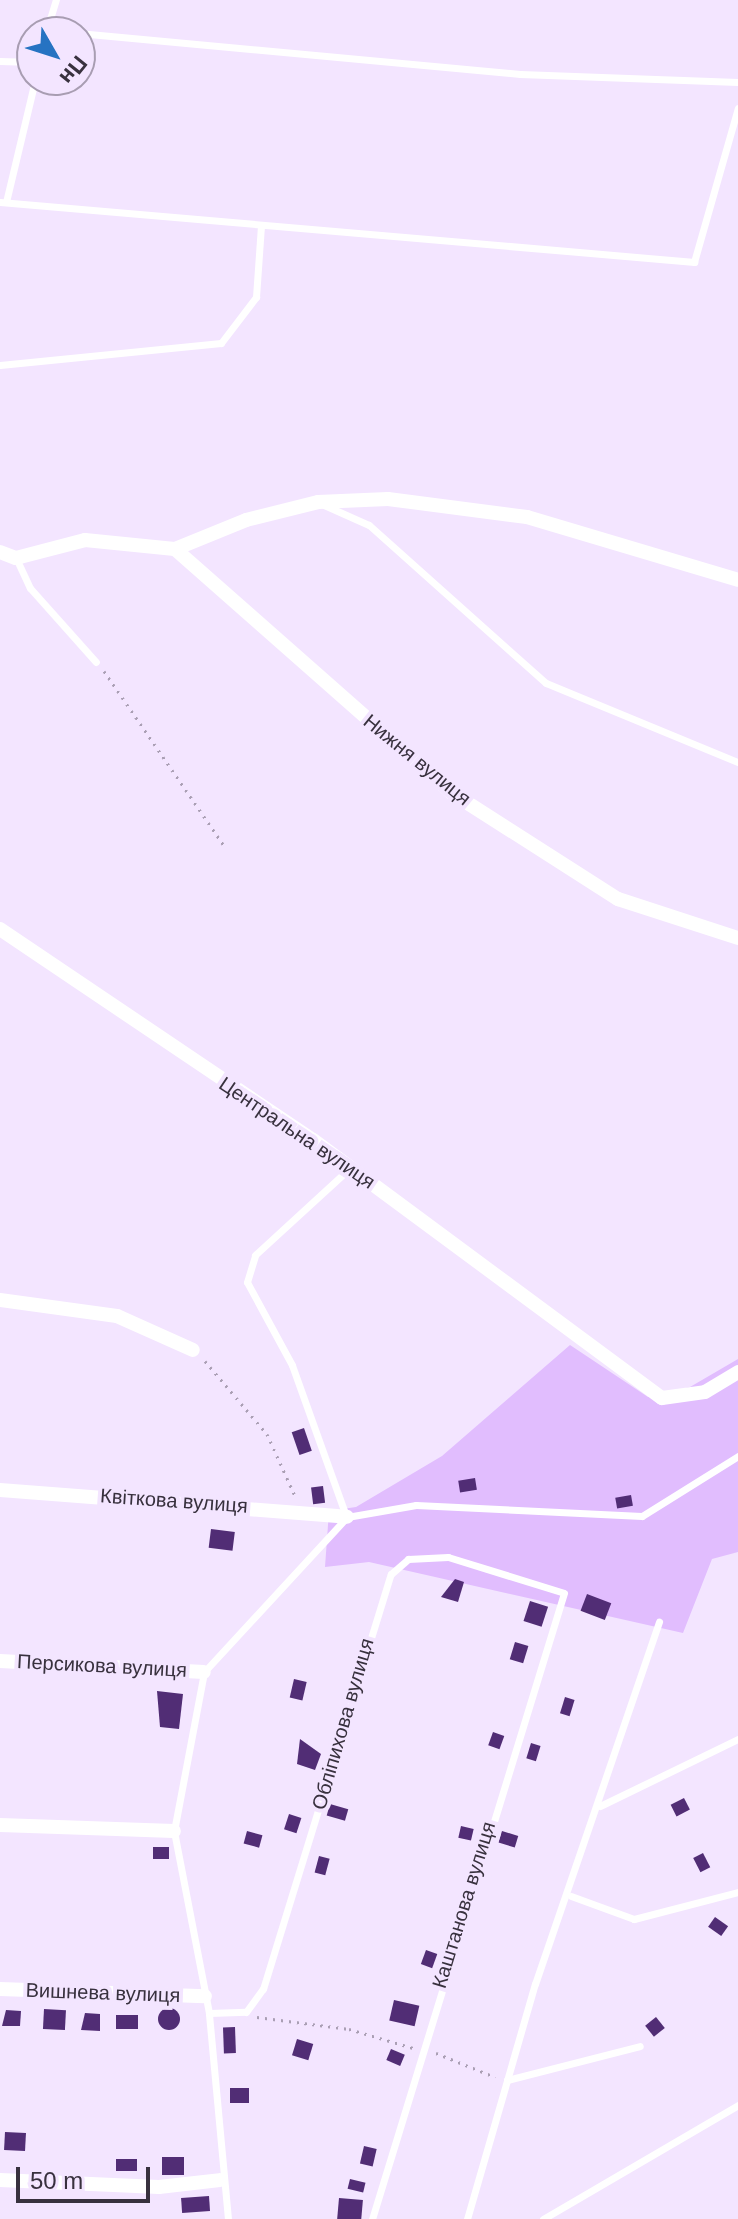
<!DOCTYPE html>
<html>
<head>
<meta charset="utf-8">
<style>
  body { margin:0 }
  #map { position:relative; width:738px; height:2219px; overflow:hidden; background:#f3e5ff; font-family:Arial,sans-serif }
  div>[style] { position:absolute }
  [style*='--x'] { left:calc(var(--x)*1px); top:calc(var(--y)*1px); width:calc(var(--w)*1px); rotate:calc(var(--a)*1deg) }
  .green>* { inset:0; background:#e1bdfe }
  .building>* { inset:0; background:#512d75; transform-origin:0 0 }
  .round { border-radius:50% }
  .path>* { height:3px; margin-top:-1.5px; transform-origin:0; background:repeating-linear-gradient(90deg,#aa9fb4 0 2px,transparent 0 8px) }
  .lane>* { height:7px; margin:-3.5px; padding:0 3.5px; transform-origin:3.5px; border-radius:3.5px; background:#fff }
  .street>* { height:14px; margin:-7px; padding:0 7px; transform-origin:7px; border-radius:7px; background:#fff }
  span { translate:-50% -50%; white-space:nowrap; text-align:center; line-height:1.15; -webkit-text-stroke:8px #f3e5ff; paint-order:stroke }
  .street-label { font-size:20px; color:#38313e }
  .north { position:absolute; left:16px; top:16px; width:80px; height:80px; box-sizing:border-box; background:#f3e5ff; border:2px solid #a89db2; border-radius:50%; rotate:129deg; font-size:22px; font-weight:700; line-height:32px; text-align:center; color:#38313e }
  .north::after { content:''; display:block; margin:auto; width:28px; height:36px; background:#2673c2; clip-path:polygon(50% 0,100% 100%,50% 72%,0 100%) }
  .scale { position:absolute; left:16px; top:2167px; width:134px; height:36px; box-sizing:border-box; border:4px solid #38313e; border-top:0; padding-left:10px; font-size:24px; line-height:28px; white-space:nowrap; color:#38313e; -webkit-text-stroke:6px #f3e5ff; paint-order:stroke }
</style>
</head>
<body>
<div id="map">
  <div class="green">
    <div style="clip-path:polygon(570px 1345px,648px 1397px,690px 1387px,738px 1359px,738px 1552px,712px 1559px,683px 1633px,369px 1562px,325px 1567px,329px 1511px,356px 1507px,442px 1456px)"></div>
  </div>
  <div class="building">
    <div style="left:304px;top:1428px;width:24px;height:13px;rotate:71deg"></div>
    <div style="left:475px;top:1478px;width:12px;height:17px;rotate:81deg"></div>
    <div style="left:323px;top:1486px;width:17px;height:12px;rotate:83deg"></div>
    <div style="left:631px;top:1495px;width:11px;height:16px;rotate:80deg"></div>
    <div style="left:211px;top:1529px;width:24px;height:19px;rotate:7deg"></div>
    <div style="clip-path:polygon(455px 1579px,464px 1582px,458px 1602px,441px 1597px)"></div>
    <div style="left:587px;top:1594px;width:26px;height:18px;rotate:21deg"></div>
    <div style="left:530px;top:1601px;width:19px;height:21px;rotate:18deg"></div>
    <div style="left:515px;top:1642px;width:14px;height:18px;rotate:17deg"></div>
    <div style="left:294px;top:1679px;width:13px;height:19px;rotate:13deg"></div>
    <div style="clip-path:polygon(157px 1691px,183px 1694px,179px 1729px,160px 1727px)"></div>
    <div style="left:565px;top:1697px;width:10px;height:17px;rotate:17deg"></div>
    <div style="left:493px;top:1732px;width:12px;height:14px;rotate:20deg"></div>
    <div style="clip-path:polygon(300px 1739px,321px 1754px,315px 1770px,297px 1764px)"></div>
    <div style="left:531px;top:1743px;width:10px;height:16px;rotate:17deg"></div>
    <div style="left:684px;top:1798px;width:13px;height:15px;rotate:63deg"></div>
    <div style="left:330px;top:1804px;width:19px;height:12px;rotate:16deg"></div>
    <div style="left:289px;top:1814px;width:13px;height:16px;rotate:18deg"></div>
    <div style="left:461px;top:1826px;width:13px;height:12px;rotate:13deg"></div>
    <div style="left:247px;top:1831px;width:16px;height:13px;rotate:15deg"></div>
    <div style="left:502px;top:1831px;width:17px;height:12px;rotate:17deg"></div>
    <div style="left:169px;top:1847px;width:12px;height:16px;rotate:90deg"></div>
    <div style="left:703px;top:1853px;width:16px;height:11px;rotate:63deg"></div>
    <div style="left:319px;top:1856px;width:11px;height:17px;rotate:15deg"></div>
    <div style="left:715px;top:1917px;width:16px;height:12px;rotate:35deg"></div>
    <div style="left:426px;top:1950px;width:12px;height:15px;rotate:20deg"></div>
    <div style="left:394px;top:2000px;width:26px;height:21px;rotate:13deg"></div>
    <div class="round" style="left:158px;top:2008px;width:22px;height:22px"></div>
    <div style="left:44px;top:2009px;width:22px;height:20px;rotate:3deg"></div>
    <div style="clip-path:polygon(6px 2010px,21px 2011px,20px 2026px,2px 2026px)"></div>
    <div style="clip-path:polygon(85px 2013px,100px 2014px,100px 2031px,81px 2030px)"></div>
    <div style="left:138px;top:2015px;width:14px;height:22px;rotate:90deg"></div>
    <div style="left:656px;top:2017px;width:14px;height:14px;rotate:51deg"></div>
    <div style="left:235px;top:2027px;width:26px;height:12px;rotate:88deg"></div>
    <div style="left:297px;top:2039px;width:17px;height:17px;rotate:17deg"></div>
    <div style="left:391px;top:2049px;width:15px;height:12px;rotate:23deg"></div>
    <div style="left:230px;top:2088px;width:19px;height:15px"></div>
    <div style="left:5px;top:2132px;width:21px;height:18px;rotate:3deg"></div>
    <div style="left:364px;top:2146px;width:13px;height:18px;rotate:13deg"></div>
    <div style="left:162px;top:2157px;width:22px;height:18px"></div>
    <div style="left:116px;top:2159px;width:21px;height:12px"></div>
    <div style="left:350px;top:2179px;width:16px;height:10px;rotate:14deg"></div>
    <div style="left:209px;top:2196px;width:15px;height:28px;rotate:86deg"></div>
    <div style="left:339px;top:2198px;width:24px;height:21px;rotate:5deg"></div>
  </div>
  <div class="path">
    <div style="--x:104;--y:671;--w:214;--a:55.5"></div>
    <div style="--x:205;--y:1361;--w:96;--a:49.7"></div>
    <div style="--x:267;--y:1434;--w:68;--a:65.7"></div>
    <div style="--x:257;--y:2017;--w:93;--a:7.4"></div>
    <div style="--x:349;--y:2029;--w:67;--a:16.5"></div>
    <div style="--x:436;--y:2053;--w:64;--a:22.1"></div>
  </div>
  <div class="lane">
    <div style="--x:46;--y:30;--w:476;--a:5.3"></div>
    <div style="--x:520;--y:74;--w:218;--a:2.1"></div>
    <div style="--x:46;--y:32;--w:34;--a:-73"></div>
    <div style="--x:0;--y:61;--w:32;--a:2"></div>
    <div style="--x:0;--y:202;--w:697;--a:4.94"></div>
    <div style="--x:694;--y:262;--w:160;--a:-74.1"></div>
    <div style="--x:6;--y:202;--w:125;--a:-76.6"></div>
    <div style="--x:0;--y:365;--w:222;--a:-5.7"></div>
    <div style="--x:221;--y:343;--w:58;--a:-52.7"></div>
    <div style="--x:256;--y:297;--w:72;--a:-86"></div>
    <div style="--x:324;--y:505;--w:49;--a:24"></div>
    <div style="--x:369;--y:525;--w:237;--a:41.8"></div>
    <div style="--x:546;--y:683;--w:208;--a:22.4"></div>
    <div style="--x:16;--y:558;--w:33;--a:65"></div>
    <div style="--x:30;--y:588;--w:99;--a:48.3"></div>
    <div style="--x:346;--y:1516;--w:160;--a:-109.7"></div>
    <div style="--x:292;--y:1365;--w:94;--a:-118.5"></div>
    <div style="--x:247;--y:1282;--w:28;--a:-73"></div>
    <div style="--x:255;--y:1255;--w:130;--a:-42.5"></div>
    <div style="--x:600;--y:1806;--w:153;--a:-25.9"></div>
    <div style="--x:571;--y:1896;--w:67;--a:20.1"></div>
    <div style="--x:634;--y:1919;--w:107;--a:-14.6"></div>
    <div style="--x:209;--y:2013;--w:37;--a:-2"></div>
    <div style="--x:246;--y:2012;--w:29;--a:-54"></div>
    <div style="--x:263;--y:1989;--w:434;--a:-72.9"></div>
    <div style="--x:391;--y:1574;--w:23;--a:-41"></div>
    <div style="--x:408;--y:1559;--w:40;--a:-2.9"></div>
    <div style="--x:448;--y:1557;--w:121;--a:17.2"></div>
    <div style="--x:564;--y:1593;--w:655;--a:107.05"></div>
    <div style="--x:507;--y:2080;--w:137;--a:-14.3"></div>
    <div style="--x:228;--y:2219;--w:207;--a:-95.3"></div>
    <div style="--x:209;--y:2013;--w:185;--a:-100.9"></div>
    <div style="--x:174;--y:1831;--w:162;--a:-79.3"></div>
    <div style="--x:204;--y:1672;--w:211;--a:-47.3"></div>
    <div style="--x:347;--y:1517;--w:70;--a:-9.9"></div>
    <div style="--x:416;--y:1505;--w:226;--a:2.8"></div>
    <div style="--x:642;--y:1516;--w:113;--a:-32"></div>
    <div style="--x:467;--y:2219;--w:245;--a:-73.9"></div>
    <div style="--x:535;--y:1984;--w:383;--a:-71.1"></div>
    <div style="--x:543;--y:2219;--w:226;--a:-30.3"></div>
  </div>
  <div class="street">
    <div style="--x:175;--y:549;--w:369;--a:41.4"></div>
    <div style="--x:452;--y:793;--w:197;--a:32.6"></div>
    <div style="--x:618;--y:899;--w:126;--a:18"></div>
    <div style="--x:0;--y:552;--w:17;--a:21"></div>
    <div style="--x:16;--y:558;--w:71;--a:-14.6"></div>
    <div style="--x:85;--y:540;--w:90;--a:5.7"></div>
    <div style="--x:175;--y:549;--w:77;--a:-22.2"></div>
    <div style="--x:246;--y:520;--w:74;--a:-14"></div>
    <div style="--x:318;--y:502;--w:70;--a:-2.5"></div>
    <div style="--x:388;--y:499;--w:140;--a:7.4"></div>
    <div style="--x:527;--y:517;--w:220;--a:16.6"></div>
    <div style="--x:0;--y:929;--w:377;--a:34"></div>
    <div style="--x:313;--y:1140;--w:434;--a:36.5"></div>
    <div style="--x:662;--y:1398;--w:43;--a:-7.9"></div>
    <div style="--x:705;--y:1392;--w:39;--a:-31"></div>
    <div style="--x:0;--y:1300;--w:118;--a:7.8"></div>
    <div style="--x:117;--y:1316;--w:83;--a:24.1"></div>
    <div style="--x:0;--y:1490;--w:348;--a:4.4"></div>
    <div style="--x:0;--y:1661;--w:204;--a:3.1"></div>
    <div style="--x:0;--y:1825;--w:174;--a:2"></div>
    <div style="--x:0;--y:1989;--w:205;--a:2"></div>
    <div style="--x:0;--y:2180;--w:159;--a:2.5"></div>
    <div style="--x:159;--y:2187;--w:61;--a:-6.5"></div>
  </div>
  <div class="street-label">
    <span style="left:417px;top:760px;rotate:39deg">Нижня вулиця</span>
    <span style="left:297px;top:1133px;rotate:34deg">Центральна вулиця</span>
    <span style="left:174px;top:1501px;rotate:4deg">Квіткова вулиця</span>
    <span style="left:102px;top:1666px;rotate:3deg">Персикова вулиця</span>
    <span style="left:343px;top:1724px;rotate:-74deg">Обліпихова вулиця</span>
    <span style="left:464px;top:1905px;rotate:-73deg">Каштанова вулиця</span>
    <span style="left:103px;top:1993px;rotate:2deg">Вишнева вулиця</span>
  </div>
  <div class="north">Пн</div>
  <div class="scale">50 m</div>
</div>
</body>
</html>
